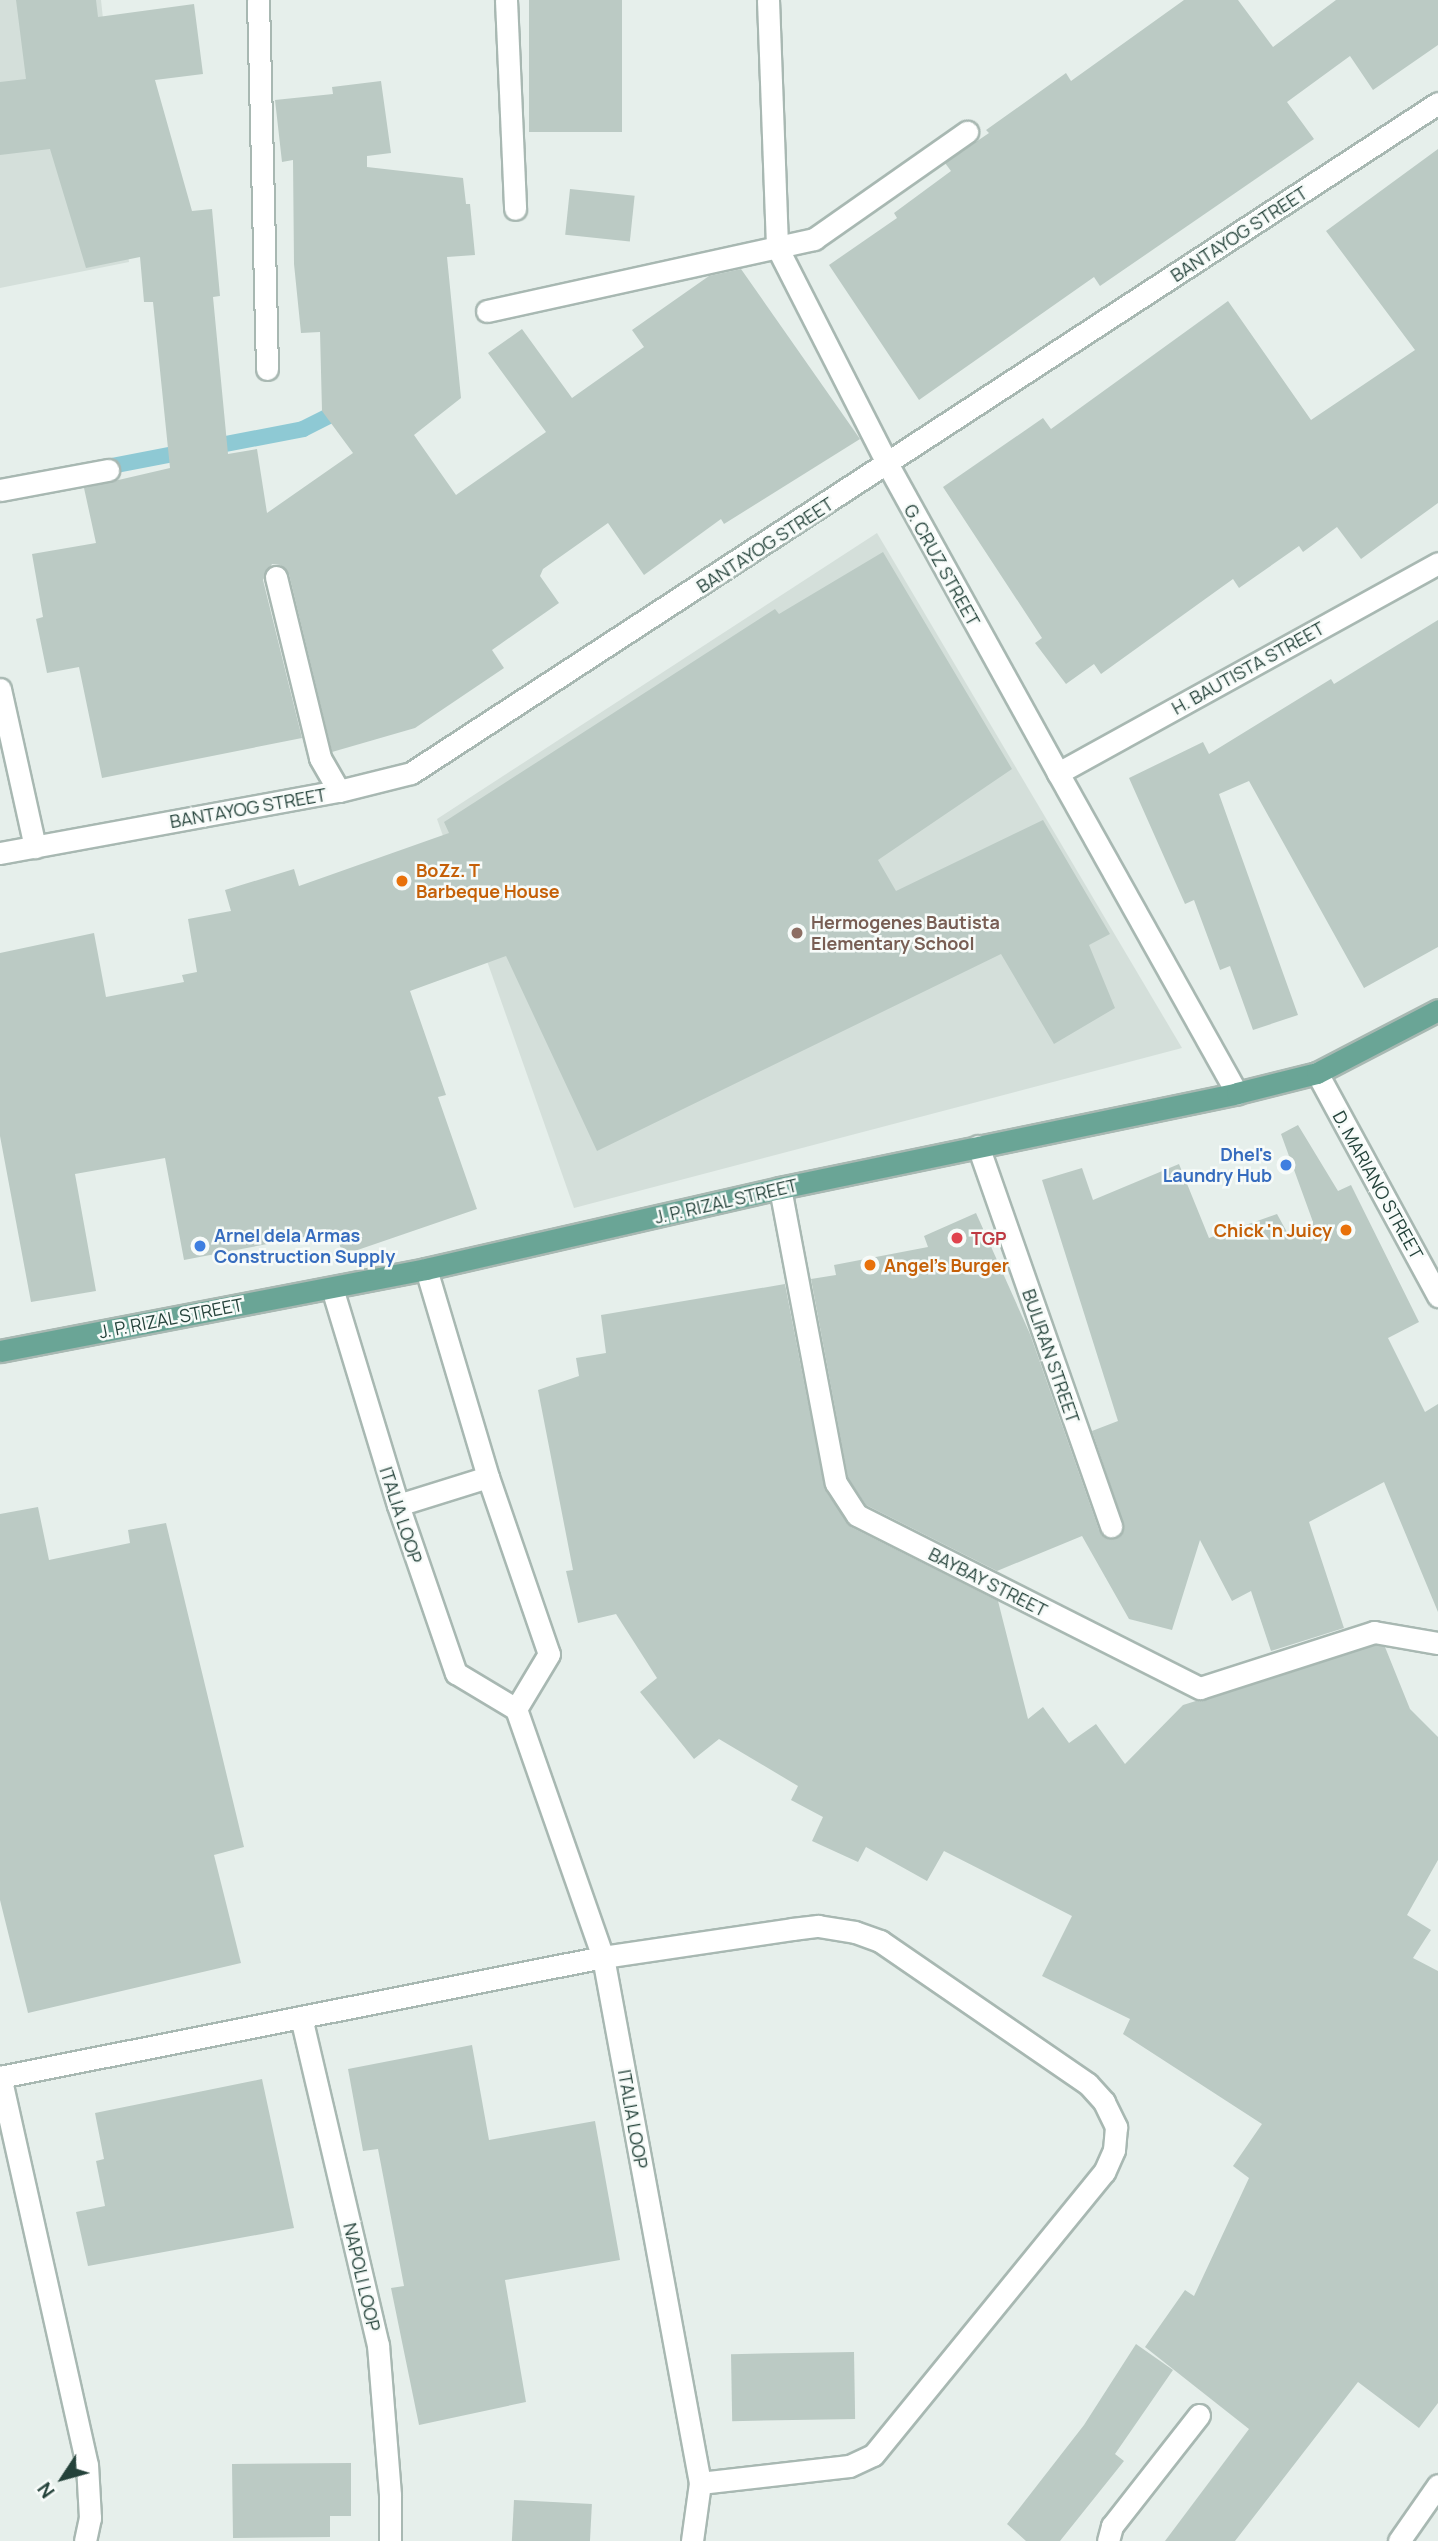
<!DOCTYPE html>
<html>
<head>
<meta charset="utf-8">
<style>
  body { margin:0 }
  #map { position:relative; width:1438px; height:2541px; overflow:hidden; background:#e6efeb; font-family:Manrope,sans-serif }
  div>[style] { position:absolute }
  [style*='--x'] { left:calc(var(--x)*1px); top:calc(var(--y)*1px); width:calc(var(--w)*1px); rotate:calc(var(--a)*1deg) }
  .built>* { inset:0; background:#d4dfda }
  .stream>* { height:16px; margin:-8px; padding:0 8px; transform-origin:8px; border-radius:8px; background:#8ec9d4 }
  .building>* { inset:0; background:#bbcac4; transform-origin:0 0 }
  .roads { filter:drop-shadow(2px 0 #a8b8b2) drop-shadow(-2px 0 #a8b8b2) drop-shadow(0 2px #a8b8b2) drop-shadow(0 -2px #a8b8b2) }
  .service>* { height:21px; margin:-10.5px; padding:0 10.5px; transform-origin:10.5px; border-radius:10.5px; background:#fff }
  .minor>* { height:21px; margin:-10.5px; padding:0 10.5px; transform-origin:10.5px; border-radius:10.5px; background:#fff }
  .tertiary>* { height:21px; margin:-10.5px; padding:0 10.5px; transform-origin:10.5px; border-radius:10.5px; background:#fff }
  .primary>* { height:21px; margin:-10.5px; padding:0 10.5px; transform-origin:10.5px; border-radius:10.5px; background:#6aa596 }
  .dots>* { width:19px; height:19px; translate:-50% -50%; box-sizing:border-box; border:4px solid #f7fbf9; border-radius:50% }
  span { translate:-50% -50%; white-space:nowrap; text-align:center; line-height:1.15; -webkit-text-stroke:5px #f7fbf9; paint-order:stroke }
  .street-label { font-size:18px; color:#24423a }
  .food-label { font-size:18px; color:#c56008; font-weight:700 }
  .left { translate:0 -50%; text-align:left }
  .right { translate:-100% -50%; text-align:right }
  .education-label { font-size:18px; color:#785e54; font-weight:700 }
  .shop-label { font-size:18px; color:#366cbe; font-weight:700 }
  .health-label { font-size:18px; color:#be3a42; font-weight:700 }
  .north { position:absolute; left:28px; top:2443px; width:70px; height:70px; -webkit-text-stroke:5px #f7fbf9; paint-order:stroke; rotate:234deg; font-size:19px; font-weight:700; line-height:28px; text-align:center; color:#24423a }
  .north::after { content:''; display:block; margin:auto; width:24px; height:32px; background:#24423a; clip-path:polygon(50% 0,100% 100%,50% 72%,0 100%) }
</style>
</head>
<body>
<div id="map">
  <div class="built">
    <div style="clip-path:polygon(0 0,101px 0,129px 262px,0 288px)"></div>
    <div style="clip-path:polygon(877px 533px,1182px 1048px,574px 1208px,437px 819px)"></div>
  </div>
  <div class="stream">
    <div style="--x:96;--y:469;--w:211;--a:-10.9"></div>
    <div style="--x:303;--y:429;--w:47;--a:-26.6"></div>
  </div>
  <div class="building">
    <div style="clip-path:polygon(16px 0,96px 0,98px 17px,194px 4px,203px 74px,155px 80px,192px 211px,212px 209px,220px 296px,213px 297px,228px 454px,257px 449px,267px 513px,353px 453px,322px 411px,320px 332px,301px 333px,294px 264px,293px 160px,282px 162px,275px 100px,333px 94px,332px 87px,381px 81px,391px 153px,367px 156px,367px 167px,463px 178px,466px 204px,470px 204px,475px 255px,447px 257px,461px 398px,414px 435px,456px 495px,546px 432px,488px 353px,522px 329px,572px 398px,644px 347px,632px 330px,709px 276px,741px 269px,860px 439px,724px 524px,721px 519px,644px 575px,608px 523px,543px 569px,540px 576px,559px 603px,492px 650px,504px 668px,415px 728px,332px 752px,289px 574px,280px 565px,272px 564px,263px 580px,302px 738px,102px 778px,79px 667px,47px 673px,36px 619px,43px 617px,32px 554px,96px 543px,84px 488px,170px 468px,153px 302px,144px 302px,140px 257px,86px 268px,50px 149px,0 155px,0 82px,26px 79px)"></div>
    <div style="left:529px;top:0;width:93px;height:132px"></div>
    <div style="clip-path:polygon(1184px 0,1238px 0,1273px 47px,1336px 0,1438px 0,1438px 45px,1373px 90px,1350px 56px,1287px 102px,1314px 139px,1100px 286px,1094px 277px,919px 400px,829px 265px,897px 218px,894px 213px,951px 171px,945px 163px,989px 133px,986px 130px,1066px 73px,1071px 81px)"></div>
    <div style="clip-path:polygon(1438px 149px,1438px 503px,1361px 559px,1337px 527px,1303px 552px,1299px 546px,1239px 588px,1233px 579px,1101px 674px,1094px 664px,1066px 684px,1035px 643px,1042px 638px,943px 487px,1043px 418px,1051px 429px,1228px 301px,1311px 420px,1415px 350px,1326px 231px)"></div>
    <div style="left:570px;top:189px;width:65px;height:46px;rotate:6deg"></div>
    <div style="clip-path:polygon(883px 552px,1012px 769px,878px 860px,896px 891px,1043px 820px,1110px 934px,1089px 945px,1115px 1008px,1054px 1044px,1001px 954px,597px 1151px,506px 956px,410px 991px,446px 1095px,438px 1097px,477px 1209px,343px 1255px,335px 1231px,184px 1260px,165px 1158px,75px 1174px,96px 1291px,31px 1302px,0 1136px,0 953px,94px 933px,106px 997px,184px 982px,182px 975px,197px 972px,188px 919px,231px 911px,225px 890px,294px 869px,299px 886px,449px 833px,444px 822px,775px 609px,779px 614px)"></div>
    <div style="clip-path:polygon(1438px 620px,1438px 947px,1364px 988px,1249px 781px,1219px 794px,1298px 1015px,1253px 1030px,1230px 966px,1220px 970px,1194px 900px,1185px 904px,1129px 778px,1203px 742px,1209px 754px,1331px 679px,1334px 684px)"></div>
    <div style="clip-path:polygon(1298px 1125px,1338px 1191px,1351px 1185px,1419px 1322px,1388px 1338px,1425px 1412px,1438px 1404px,1438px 1612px,1384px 1482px,1309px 1522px,1344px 1628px,1271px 1651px,1251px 1591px,1232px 1601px,1200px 1540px,1172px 1630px,1129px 1619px,1082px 1536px,997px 1571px,866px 1505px,848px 1478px,811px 1279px,836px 1275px,834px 1265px,928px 1247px,924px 1236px,976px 1213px,1030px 1334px,1099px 1530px,1115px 1539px,1121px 1534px,1123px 1522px,1092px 1431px,1118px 1421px,1042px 1180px,1082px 1168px,1093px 1200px,1179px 1164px,1209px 1238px,1277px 1214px,1288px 1234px,1313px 1222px,1281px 1134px)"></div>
    <div style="clip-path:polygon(785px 1284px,825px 1490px,851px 1527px,998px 1601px,1028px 1719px,1043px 1707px,1069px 1743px,1096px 1724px,1125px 1764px,1183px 1705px,1375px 1645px,1385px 1647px,1410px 1709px,1438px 1737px,1438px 1860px,1407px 1915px,1431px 1930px,1413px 1958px,1438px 1971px,1438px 2403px,1419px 2428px,1358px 2382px,1235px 2541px,1165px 2541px,1249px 2429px,1145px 2347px,1185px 2290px,1194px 2296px,1249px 2178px,1233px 2166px,1262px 2124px,1123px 2034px,1130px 2019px,1042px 1976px,1072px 1916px,944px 1851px,927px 1881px,866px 1847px,858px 1862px,812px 1841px,823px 1817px,791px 1800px,798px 1786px,719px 1739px,694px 1759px,640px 1692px,657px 1678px,616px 1614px,578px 1623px,566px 1571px,573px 1570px,538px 1390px,579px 1376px,576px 1358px,606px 1353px,601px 1315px)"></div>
    <div style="clip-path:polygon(38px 1507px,49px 1560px,130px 1543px,128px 1530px,166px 1523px,244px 1847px,214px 1855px,241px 1963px,28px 2013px,0 1900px,0 1514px)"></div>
    <div style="clip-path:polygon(472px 2045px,489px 2140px,595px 2121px,620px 2260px,505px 2280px,526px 2402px,419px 2425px,391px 2288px,404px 2286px,378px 2149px,363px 2151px,348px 2069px)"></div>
    <div style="clip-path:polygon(262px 2079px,294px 2228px,88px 2266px,76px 2212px,105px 2206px,96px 2161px,104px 2159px,95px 2113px)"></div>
    <div style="clip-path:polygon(1136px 2344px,1173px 2370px,1115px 2454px,1124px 2461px,1060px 2541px,1026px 2541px,1007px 2524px,1084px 2425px)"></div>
    <div style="left:854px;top:2352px;width:67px;height:123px;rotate:89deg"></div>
    <div style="clip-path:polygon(351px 2463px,351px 2516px,330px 2516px,330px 2537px,233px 2538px,232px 2464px)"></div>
    <div style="left:514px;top:2500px;width:78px;height:41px;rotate:3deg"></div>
  </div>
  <div class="roads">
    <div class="service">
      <div style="--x:506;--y:0;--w:209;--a:87.5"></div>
      <div style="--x:487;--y:311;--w:335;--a:-12.4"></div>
      <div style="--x:814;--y:239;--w:187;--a:-35"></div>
      <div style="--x:276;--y:577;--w:186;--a:76.3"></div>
      <div style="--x:320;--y:758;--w:38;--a:60"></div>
      <div style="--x:1108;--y:2541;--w:16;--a:-75"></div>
      <div style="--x:1112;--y:2526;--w:141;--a:-51.9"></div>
    </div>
    <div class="minor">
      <div style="--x:258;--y:0;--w:369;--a:88.6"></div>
      <div style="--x:768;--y:0;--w:247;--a:87.9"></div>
      <div style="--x:777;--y:247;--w:245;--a:63"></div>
      <div style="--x:0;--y:490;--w:110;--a:-10.5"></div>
      <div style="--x:0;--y:689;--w:162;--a:77.5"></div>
      <div style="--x:1058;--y:773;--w:367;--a:60.8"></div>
      <div style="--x:1317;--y:1073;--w:254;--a:61.5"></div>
      <div style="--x:978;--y:1146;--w:403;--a:70.7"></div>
      <div style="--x:780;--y:1188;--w:300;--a:79.3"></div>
      <div style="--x:836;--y:1483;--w:38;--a:57"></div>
      <div style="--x:857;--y:1515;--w:384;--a:26.8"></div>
      <div style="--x:1200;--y:1688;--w:183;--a:-17.8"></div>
      <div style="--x:1374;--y:1632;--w:65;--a:9.8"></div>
      <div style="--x:426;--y:1269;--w:217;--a:73.4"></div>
      <div style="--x:488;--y:1477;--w:187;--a:71"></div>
      <div style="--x:549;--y:1654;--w:64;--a:121"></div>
      <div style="--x:332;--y:1288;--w:227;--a:73.1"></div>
      <div style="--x:398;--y:1505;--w:178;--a:71"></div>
      <div style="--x:456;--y:1673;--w:70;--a:31"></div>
      <div style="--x:516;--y:1709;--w:263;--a:70.7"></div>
      <div style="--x:603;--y:1957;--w:535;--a:79.55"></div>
      <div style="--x:700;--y:2483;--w:59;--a:97.9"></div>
      <div style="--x:398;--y:1505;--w:94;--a:-17.3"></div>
      <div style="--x:301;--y:2017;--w:337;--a:76.8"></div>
      <div style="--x:378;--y:2345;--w:150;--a:85.4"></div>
      <div style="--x:390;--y:2495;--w:46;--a:90"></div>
      <div style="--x:85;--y:2541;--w:24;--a:-78"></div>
      <div style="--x:90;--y:2518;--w:53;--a:-93.2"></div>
      <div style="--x:87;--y:2465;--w:398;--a:-102.6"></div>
      <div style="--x:0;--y:2077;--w:615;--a:-11.26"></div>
      <div style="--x:603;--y:1957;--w:191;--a:-8.4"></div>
      <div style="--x:792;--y:1929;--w:26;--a:-7"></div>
      <div style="--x:818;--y:1926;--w:37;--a:9"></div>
      <div style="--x:855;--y:1932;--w:27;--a:20"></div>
      <div style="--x:880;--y:1941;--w:252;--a:34.5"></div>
      <div style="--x:1088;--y:2084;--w:24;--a:48"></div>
      <div style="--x:1104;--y:2102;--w:28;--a:64"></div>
      <div style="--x:1116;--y:2127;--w:23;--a:95"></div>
      <div style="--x:1114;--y:2150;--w:24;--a:114"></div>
      <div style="--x:1104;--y:2172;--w:365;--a:129.2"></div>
      <div style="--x:873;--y:2455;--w:26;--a:155"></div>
      <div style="--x:849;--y:2466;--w:150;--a:173.5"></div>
    </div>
    <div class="tertiary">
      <div style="--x:888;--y:465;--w:352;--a:61.1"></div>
      <div style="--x:1058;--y:773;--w:434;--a:-28.9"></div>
      <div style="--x:0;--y:853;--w:345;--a:-10.4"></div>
      <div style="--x:339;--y:791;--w:74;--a:-14"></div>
      <div style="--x:411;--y:773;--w:1226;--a:-33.12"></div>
      <div style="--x:1399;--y:2541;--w:68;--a:-55.1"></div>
    </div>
    <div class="primary">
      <div style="--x:0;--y:1351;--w:434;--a:-10.9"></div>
      <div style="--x:426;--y:1269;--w:363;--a:-12.9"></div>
      <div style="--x:780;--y:1188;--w:467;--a:-11.7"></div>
      <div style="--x:1237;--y:1093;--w:82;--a:-14"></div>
      <div style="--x:1317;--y:1073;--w:136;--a:-27.5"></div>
    </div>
  </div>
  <div class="dots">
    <div style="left:402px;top:881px;background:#e8710a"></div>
    <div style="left:797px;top:933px;background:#8d6e63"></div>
    <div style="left:1286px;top:1165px;background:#3f7fe0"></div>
    <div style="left:1346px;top:1230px;background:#e8710a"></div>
    <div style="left:957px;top:1238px;background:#e0444e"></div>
    <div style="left:200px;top:1246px;background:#3f7fe0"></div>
    <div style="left:870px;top:1265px;background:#e8710a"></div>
  </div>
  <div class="street-label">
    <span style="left:1239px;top:234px;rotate:-33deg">BANTAYOG STREET</span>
    <span style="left:765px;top:545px;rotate:-33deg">BANTAYOG STREET</span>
    <span style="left:942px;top:565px;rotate:61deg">G. CRUZ STREET</span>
    <span style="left:1248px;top:668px;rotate:-29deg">H. BAUTISTA STREET</span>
    <span style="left:248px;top:808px;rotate:-10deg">BANTAYOG STREET</span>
    <span style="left:1378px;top:1185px;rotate:61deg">D. MARIANO STREET</span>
    <span style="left:726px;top:1201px;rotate:-13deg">J. P. RIZAL STREET</span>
    <span style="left:171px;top:1318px;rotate:-11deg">J. P. RIZAL STREET</span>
    <span style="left:1051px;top:1356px;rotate:71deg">BULIRAN STREET</span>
    <span style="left:401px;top:1515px;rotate:72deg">ITALIA LOOP</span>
    <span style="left:988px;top:1582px;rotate:27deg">BAYBAY STREET</span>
    <span style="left:633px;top:2119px;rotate:80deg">ITALIA LOOP</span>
    <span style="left:362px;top:2277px;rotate:77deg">NAPOLI LOOP</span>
  </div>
  <div class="food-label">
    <span class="left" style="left:416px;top:881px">BoZz. T<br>Barbeque House</span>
    <span class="right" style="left:1332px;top:1230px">Chick 'n Juicy</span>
    <span class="left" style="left:884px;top:1265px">Angel's Burger</span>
  </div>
  <div class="education-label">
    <span class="left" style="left:811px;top:933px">Hermogenes Bautista<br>Elementary School</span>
  </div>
  <div class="shop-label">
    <span class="right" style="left:1272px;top:1165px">Dhel's<br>Laundry Hub</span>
    <span class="left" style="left:214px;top:1246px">Arnel dela Armas<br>Construction Supply</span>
  </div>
  <div class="health-label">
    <span class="left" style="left:971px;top:1238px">TGP</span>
  </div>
  <div class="north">N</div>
</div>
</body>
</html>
